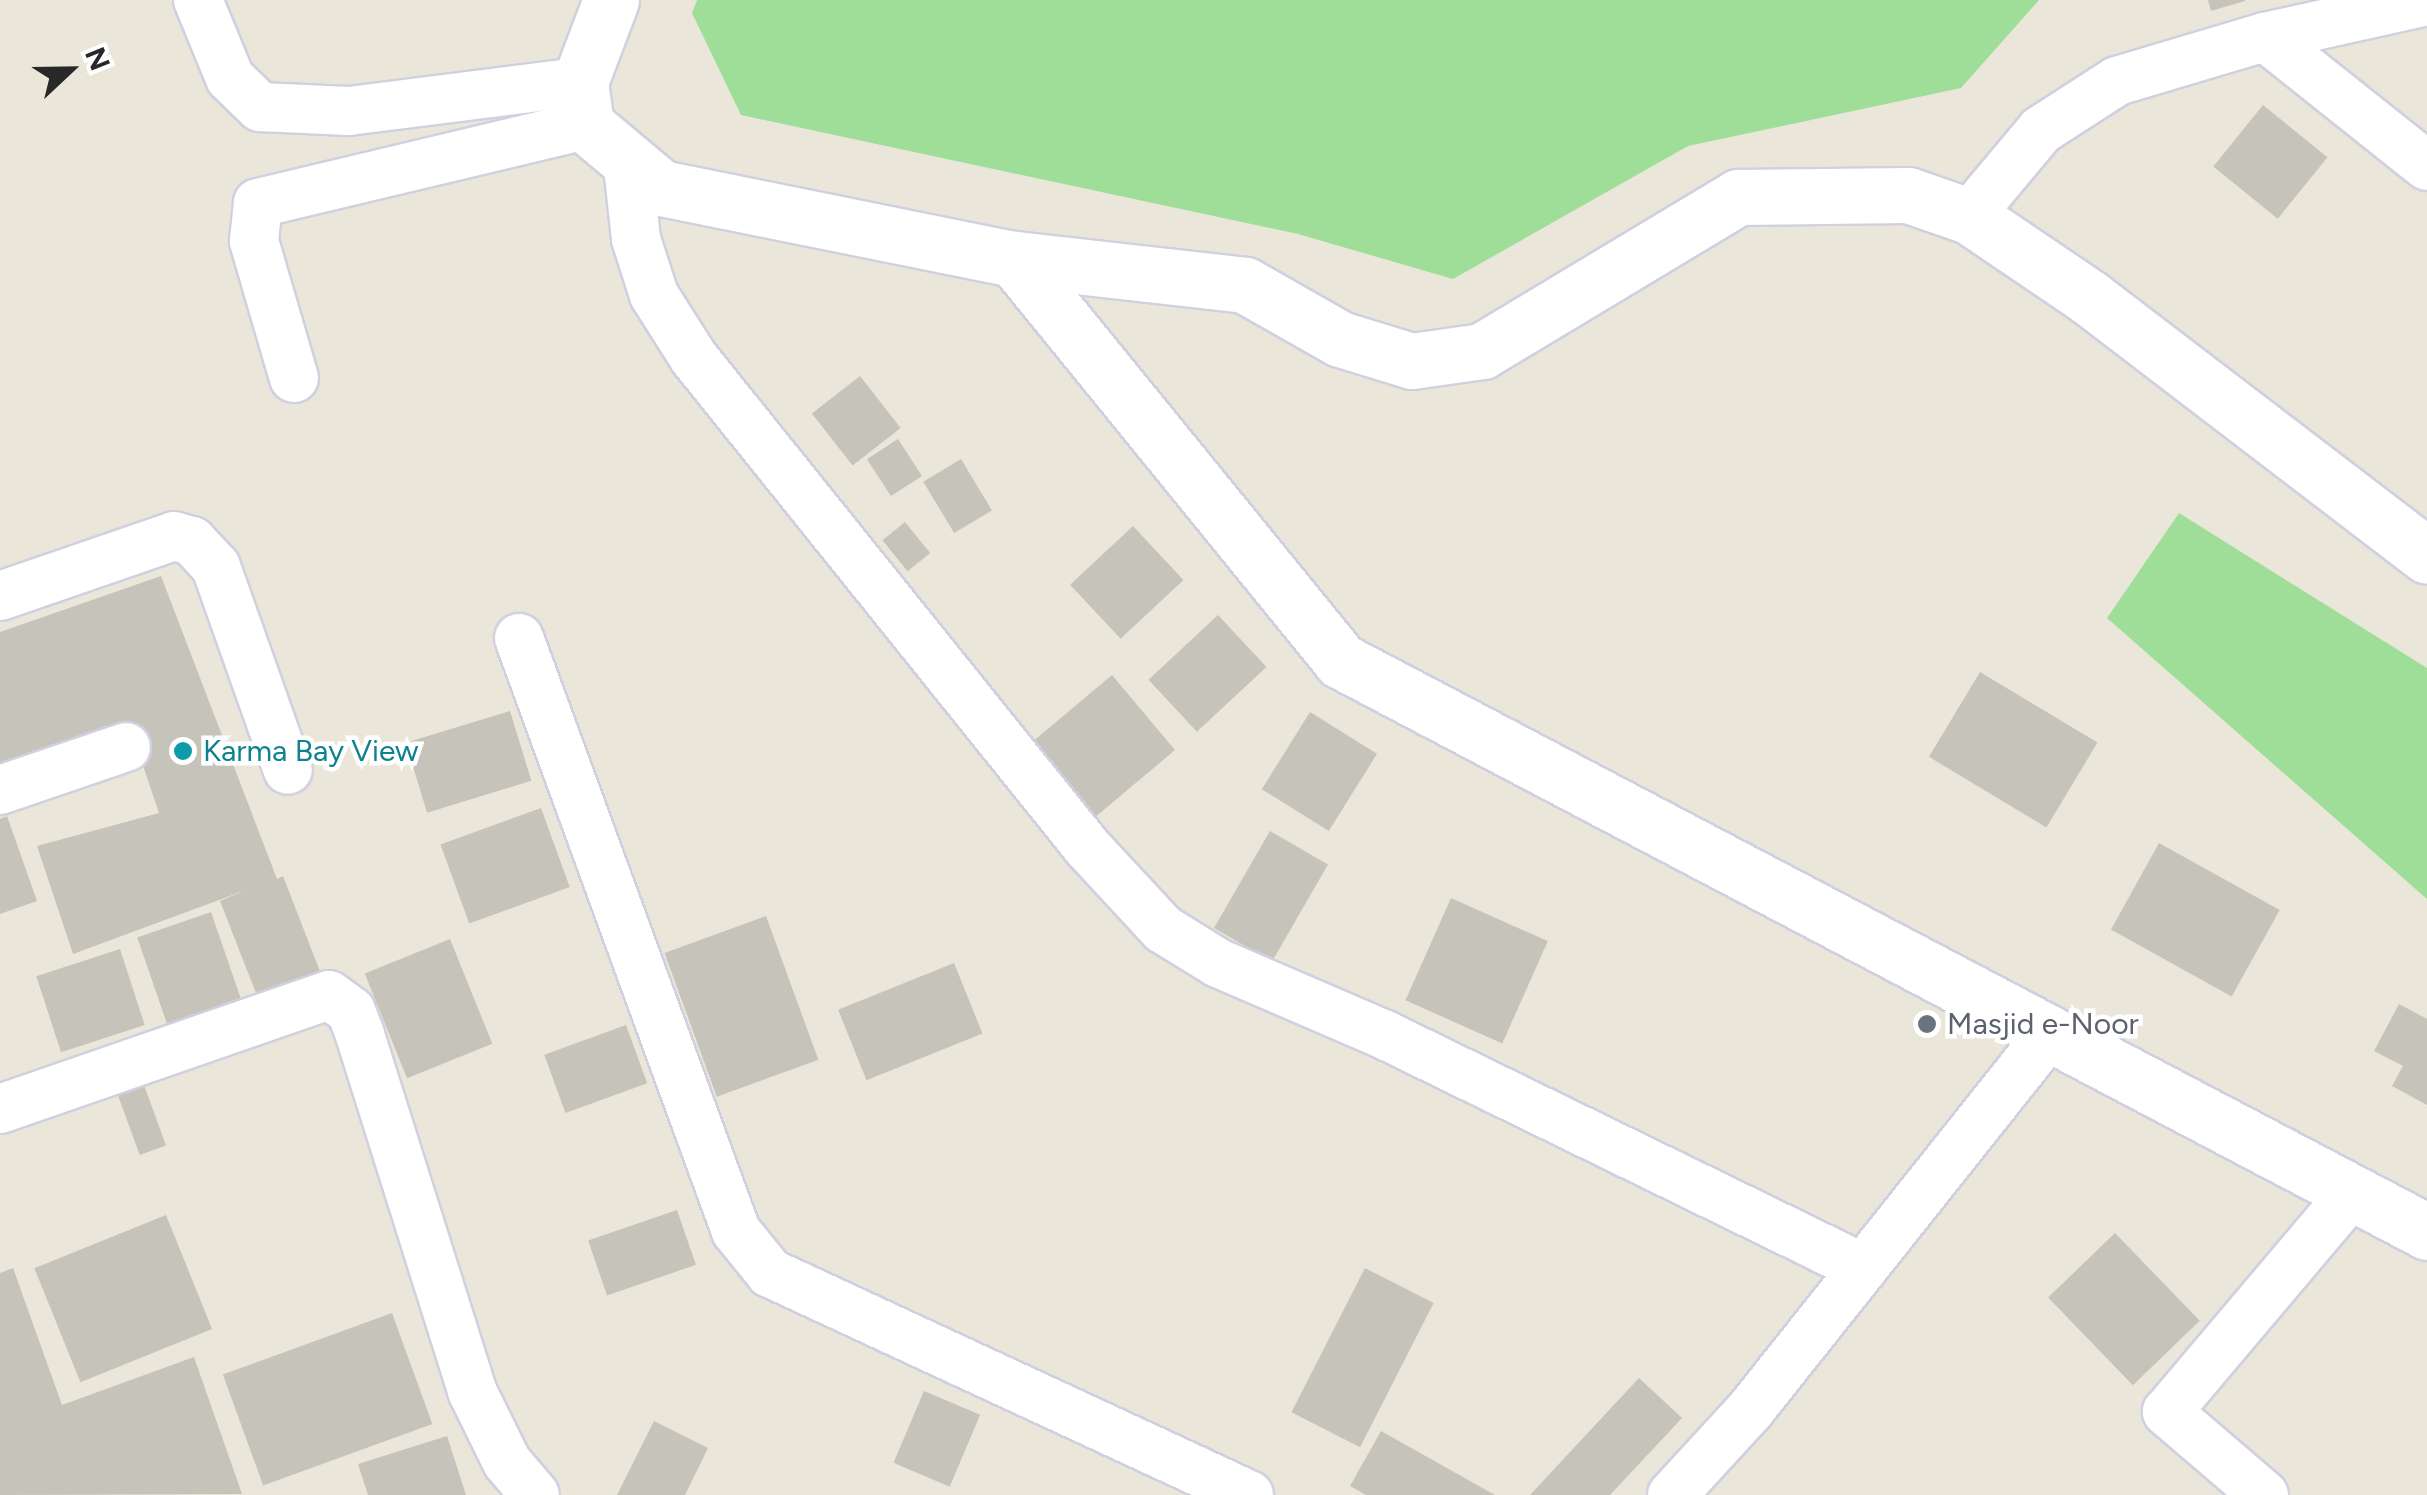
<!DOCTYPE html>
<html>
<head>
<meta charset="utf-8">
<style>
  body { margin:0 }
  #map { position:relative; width:2427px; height:1495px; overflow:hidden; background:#eae7da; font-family:Figtree,sans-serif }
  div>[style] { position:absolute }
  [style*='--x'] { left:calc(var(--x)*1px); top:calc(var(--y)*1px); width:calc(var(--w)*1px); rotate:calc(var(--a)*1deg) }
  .green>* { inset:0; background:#9fde99 }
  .building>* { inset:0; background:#c5c3ba; transform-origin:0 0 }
  .roads { filter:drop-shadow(2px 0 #d1d0e0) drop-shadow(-2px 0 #d1d0e0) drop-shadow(0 2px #d1d0e0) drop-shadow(0 -2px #d1d0e0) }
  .minor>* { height:48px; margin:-24px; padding:0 24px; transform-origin:24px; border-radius:24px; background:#fff }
  .tertiary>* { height:55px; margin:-27.5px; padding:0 27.5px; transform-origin:27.5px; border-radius:27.5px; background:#fff }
  .dots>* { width:28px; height:28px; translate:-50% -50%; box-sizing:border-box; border:5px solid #fff; border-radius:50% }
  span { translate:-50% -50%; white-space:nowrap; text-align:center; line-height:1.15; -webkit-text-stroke:9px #fff; paint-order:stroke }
  .culture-label { font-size:30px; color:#0d838f }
  .left { translate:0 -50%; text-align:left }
  .worship-label { font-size:30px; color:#5b616d }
  .north { position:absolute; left:20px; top:20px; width:100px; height:100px; -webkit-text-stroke:8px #fff; paint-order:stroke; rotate:68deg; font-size:28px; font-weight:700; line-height:40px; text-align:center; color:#282828 }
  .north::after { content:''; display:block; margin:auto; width:35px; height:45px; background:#282828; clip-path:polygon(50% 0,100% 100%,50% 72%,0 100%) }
</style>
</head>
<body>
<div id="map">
  <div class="green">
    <div style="clip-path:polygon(697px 0,2039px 0,1961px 88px,1688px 146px,1453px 279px,1298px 234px,741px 115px,692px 13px)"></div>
    <div style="clip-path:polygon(2179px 513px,2427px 668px,2427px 899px,2107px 618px)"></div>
  </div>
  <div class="building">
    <div style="clip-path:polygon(2208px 0,2245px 0,2245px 1px,2211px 11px)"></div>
    <div style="left:2263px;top:105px;width:83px;height:79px;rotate:39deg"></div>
    <div style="left:860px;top:376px;width:66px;height:61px;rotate:52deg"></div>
    <div style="left:898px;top:439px;width:44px;height:37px;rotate:57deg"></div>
    <div style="left:961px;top:459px;width:60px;height:44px;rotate:59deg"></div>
    <div style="left:905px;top:522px;width:40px;height:29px;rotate:51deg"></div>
    <div style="left:1133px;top:526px;width:74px;height:86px;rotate:47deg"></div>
    <div style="clip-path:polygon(161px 576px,277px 879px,283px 876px,321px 974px,258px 998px,220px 901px,246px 890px,73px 954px,37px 846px,159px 813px,131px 730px,0 772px,0 632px)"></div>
    <div style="left:1218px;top:615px;width:71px;height:95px;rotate:47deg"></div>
    <div style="left:1980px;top:672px;width:137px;height:99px;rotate:31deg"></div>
    <div style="left:1112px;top:675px;width:98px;height:106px;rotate:50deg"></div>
    <div style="left:510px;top:711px;width:73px;height:109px;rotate:73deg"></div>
    <div style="left:1310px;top:712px;width:79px;height:91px;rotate:32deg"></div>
    <div style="left:541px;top:808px;width:84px;height:107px;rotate:70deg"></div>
    <div style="clip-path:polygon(7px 816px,37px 901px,0 914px,0 819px)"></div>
    <div style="left:1270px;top:831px;width:67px;height:112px;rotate:30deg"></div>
    <div style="left:2159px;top:843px;width:138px;height:99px;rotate:29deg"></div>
    <div style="left:1451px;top:898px;width:106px;height:112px;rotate:24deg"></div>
    <div style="left:211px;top:912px;width:99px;height:78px;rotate:71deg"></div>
    <div style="left:766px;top:916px;width:153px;height:108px;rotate:70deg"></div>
    <div style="left:450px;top:939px;width:113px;height:92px;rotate:68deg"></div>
    <div style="left:120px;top:949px;width:80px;height:88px;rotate:72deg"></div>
    <div style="left:954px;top:963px;width:76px;height:125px;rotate:68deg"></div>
    <div style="clip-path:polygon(2399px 1004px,2427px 1019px,2427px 1105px,2392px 1086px,2403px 1066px,2374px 1051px)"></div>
    <div style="left:626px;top:1025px;width:62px;height:87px;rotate:70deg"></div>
    <div style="left:140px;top:1074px;width:76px;height:28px;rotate:70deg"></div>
    <div style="left:677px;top:1210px;width:58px;height:94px;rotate:71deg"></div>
    <div style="left:166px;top:1215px;width:123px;height:142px;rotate:68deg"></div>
    <div style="left:2115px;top:1233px;width:122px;height:93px;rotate:46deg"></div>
    <div style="clip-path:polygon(13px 1268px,62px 1405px,194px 1357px,242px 1494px,0 1495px,0 1273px)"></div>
    <div style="left:1365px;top:1268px;width:77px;height:162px;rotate:27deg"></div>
    <div style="left:392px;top:1313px;width:118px;height:180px;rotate:70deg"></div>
    <div style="clip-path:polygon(1639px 1378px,1682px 1418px,1610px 1495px,1530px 1495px)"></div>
    <div style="left:924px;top:1391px;width:61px;height:78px;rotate:23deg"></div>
    <div style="clip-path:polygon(654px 1421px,708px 1448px,685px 1495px,617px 1495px)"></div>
    <div style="clip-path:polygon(1381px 1431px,1495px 1495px,1366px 1495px,1350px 1486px)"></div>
    <div style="clip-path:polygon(447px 1436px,466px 1495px,368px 1495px,358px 1464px)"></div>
  </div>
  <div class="roads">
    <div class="minor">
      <div style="--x:198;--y:0;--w:84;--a:67.7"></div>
      <div style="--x:230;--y:78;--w:42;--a:44"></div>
      <div style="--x:260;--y:107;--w:89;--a:2.6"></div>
      <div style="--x:349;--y:111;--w:233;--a:-7.2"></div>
      <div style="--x:2265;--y:37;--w:207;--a:38.5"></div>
      <div style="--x:628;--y:166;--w:73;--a:83.7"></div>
      <div style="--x:636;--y:239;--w:59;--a:72.2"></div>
      <div style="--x:654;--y:295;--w:75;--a:57.6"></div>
      <div style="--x:694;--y:358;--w:627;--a:51.21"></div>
      <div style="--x:1087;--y:847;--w:112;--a:47.2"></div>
      <div style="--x:1163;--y:929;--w:65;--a:31.7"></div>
      <div style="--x:1218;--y:963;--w:182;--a:23.3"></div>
      <div style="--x:1385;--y:1035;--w:532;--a:25.99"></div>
      <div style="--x:1969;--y:216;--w:112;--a:-50.1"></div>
      <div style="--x:2041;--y:130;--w:90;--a:-32.8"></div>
      <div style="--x:2117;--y:81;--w:154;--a:-16.6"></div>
      <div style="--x:2265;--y:37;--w:166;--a:-12.5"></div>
      <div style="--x:294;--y:378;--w:143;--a:-106.3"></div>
      <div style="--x:254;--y:241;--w:38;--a:-84"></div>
      <div style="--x:258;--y:203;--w:337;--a:-13.4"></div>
      <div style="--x:0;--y:596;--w:184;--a:-19"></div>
      <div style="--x:174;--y:536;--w:19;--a:16"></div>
      <div style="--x:192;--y:541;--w:35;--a:47"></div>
      <div style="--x:216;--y:567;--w:215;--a:70.5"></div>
      <div style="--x:519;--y:638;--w:631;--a:69.9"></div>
      <div style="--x:736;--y:1231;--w:54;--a:51"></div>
      <div style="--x:770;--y:1273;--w:528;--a:24.87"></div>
      <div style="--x:0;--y:790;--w:133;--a:-18.8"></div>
      <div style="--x:0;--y:1109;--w:348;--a:-19.1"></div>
      <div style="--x:329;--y:995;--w:27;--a:36"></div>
      <div style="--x:351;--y:1011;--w:26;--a:69"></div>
      <div style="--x:360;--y:1035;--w:373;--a:72.5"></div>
      <div style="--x:472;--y:1391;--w:79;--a:63.8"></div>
      <div style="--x:507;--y:1462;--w:43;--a:49.7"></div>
      <div style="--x:1672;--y:1495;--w:117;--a:-47.4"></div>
      <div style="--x:1751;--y:1409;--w:482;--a:-51.5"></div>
      <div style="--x:2264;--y:1495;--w:128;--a:-139.4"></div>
      <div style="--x:2167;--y:1412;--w:289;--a:-49.8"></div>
    </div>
    <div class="tertiary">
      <div style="--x:611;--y:0;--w:88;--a:110.7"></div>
      <div style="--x:580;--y:82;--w:43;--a:82.1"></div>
      <div style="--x:586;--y:125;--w:98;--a:40"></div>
      <div style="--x:661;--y:188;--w:360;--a:11.4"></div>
      <div style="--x:1014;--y:259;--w:232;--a:6.4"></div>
      <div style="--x:1245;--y:285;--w:109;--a:29.6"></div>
      <div style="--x:1340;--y:339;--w:75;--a:17"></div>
      <div style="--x:1412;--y:361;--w:71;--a:-8.1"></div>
      <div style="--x:1482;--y:351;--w:299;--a:-31"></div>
      <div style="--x:1738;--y:197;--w:170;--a:-0.7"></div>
      <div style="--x:1908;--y:195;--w:65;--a:19"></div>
      <div style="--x:1969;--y:216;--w:146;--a:34.1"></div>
      <div style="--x:2090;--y:298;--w:424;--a:37.4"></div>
      <div style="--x:1014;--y:259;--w:518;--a:50.87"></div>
      <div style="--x:1341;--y:661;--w:1227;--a:27.73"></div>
    </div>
  </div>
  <div class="dots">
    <div style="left:183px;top:751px;background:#0f9aa8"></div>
    <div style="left:1927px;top:1024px;background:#6b7280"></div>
  </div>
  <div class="culture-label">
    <span class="left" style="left:203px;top:751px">Karma Bay View</span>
  </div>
  <div class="worship-label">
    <span class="left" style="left:1947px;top:1024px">Masjid e-Noor</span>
  </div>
  <div class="north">N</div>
</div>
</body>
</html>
